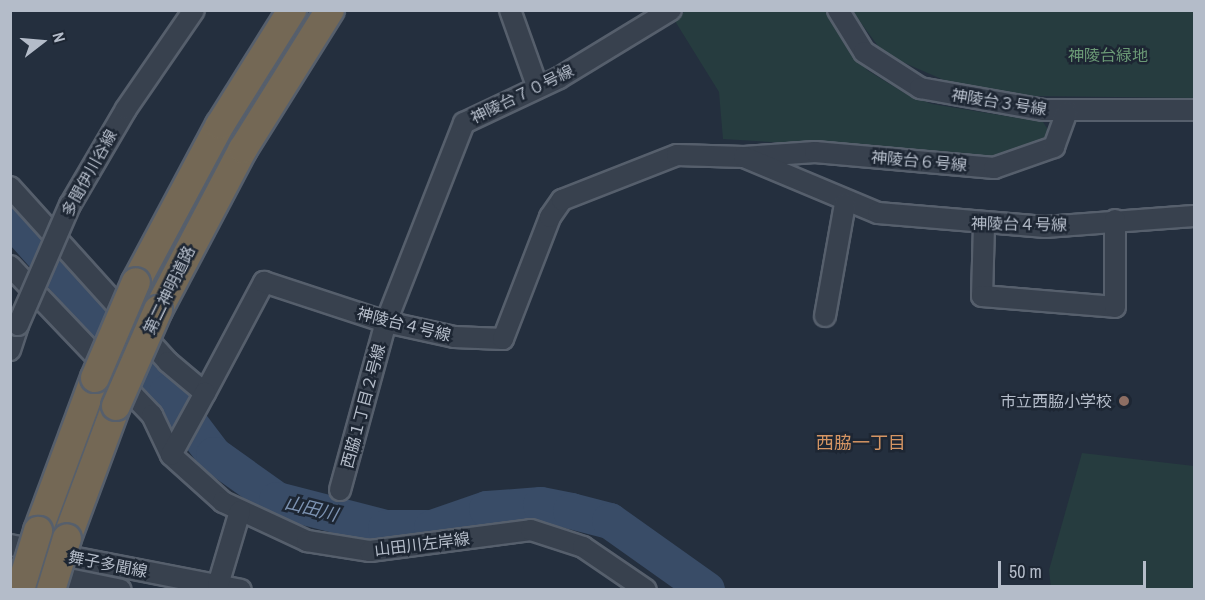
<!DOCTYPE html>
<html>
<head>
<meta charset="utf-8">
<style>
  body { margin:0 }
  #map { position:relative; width:1205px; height:600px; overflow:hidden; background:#242f3e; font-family:"Archivo Narrow","Noto Sans JP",sans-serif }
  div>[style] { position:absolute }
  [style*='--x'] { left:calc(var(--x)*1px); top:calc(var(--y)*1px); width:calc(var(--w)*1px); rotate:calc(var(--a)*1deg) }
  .green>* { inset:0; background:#263c3f }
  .river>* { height:36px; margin:-18px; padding:0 18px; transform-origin:18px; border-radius:18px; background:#394c67 }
  .roads { filter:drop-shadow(2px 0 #565f6c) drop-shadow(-2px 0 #565f6c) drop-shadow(0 2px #565f6c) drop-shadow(0 -2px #565f6c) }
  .minor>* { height:20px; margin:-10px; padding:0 10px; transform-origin:10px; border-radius:10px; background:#38414e }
  .highway>* { height:28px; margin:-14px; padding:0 14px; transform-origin:14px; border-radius:14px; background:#746855 }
  .bridges { filter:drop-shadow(2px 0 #565f6c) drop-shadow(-2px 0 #565f6c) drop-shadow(0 2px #565f6c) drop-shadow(0 -2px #565f6c) }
  .minor-bridge>* { height:20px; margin:-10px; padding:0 10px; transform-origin:10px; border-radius:10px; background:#38414e }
  .highway-bridge>* { height:28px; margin:-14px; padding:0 14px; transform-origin:14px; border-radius:14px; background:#746855 }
  .dots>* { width:16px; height:16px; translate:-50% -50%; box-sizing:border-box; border:3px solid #1d2633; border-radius:50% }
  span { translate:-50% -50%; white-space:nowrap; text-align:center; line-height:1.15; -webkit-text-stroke:5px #1d2633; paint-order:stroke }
  .park-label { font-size:16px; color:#6b9a76 }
  .street-label { font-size:16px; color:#b4bcc9 }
  .poi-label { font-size:16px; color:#b4bcc9 }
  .right { translate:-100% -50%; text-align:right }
  .neighbourhood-label { font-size:18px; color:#d59563 }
  .water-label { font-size:18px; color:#7c92b1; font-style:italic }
  .frame { position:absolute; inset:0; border:12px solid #b4bcc9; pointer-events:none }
  .north { position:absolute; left:12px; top:12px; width:60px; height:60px; -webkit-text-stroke:4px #1d2633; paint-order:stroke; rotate:74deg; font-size:16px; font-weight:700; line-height:24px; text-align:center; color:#b4bcc9 }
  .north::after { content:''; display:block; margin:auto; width:21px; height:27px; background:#b4bcc9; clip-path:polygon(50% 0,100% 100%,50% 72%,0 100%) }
  .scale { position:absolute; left:998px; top:561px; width:148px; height:27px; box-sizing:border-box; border:3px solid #b4bcc9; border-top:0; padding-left:8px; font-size:18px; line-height:21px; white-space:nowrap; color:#b4bcc9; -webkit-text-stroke:4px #1d2633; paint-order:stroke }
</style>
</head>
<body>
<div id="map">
  <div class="green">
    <div style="clip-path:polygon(685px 11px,827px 11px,867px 70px,906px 94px,932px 104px,1043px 122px,1052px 136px,994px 156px,723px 139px,719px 92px,675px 21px)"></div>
    <div style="clip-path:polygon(852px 11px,1194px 11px,1194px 98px,1034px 96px,946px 81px,884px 54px)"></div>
    <div style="clip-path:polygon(1082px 453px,1194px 466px,1194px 589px,1051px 589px,1049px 570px)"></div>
  </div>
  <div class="river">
    <div style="--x:10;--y:218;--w:235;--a:48.1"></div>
    <div style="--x:167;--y:393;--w:78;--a:52.8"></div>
    <div style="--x:214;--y:455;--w:77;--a:35.5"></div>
    <div style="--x:277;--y:500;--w:113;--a:14.4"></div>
    <div style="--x:386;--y:528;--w:46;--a:0"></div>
    <div style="--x:432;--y:528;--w:58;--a:-19.1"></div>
    <div style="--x:487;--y:509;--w:54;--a:-4.2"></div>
    <div style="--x:541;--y:505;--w:31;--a:11"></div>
    <div style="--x:571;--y:511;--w:40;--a:14.4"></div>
    <div style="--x:610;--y:521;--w:119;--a:35.4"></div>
  </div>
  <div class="roads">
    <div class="minor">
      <div style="--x:510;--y:10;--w:81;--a:70.4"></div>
      <div style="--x:838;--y:10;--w:49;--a:58.2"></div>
      <div style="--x:864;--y:52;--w:67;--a:32.7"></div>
      <div style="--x:920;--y:88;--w:126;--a:10.1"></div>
      <div style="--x:1044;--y:110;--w:150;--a:0"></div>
      <div style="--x:744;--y:157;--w:71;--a:-4"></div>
      <div style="--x:815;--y:152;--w:180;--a:5.1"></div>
      <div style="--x:994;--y:168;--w:64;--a:-19.3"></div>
      <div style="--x:1054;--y:147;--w:37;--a:-70"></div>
      <div style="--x:10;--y:187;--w:236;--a:47.9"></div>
      <div style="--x:168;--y:362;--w:48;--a:40"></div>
      <div style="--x:205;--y:393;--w:126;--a:-62"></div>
      <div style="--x:264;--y:282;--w:128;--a:18.2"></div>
      <div style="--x:386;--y:322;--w:70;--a:12.4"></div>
      <div style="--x:454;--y:337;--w:49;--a:2.3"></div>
      <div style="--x:503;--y:339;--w:131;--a:-68.9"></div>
      <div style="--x:550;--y:217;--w:21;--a:-55"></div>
      <div style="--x:562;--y:200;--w:123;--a:-21.4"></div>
      <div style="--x:677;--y:155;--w:67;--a:1.7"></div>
      <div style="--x:744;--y:157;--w:145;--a:22.7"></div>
      <div style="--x:878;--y:213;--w:168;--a:4.8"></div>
      <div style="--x:1045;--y:227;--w:149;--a:-4.2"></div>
      <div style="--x:70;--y:205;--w:111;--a:-59.7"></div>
      <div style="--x:126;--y:109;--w:120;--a:-55.5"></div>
      <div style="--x:984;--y:225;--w:71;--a:91.6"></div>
      <div style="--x:982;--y:296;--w:133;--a:4.7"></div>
      <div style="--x:1115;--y:307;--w:87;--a:-90"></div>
      <div style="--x:10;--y:266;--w:206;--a:46.4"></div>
      <div style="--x:152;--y:415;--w:44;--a:64.6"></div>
      <div style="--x:171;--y:455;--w:70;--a:42.1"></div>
      <div style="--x:223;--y:502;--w:93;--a:24.9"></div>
      <div style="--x:307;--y:541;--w:64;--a:9"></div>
      <div style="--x:370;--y:551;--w:162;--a:-7.4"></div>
      <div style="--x:531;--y:530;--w:55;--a:18.1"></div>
      <div style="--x:583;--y:547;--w:76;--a:34.3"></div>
      <div style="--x:825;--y:316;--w:114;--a:-79.9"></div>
      <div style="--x:10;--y:350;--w:26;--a:-72"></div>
      <div style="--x:171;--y:455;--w:71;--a:-61.3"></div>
      <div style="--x:340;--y:490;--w:174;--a:-74.7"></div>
      <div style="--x:386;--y:322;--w:214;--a:-68.6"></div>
      <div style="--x:464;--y:123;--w:105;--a:-25.3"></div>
      <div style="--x:559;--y:78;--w:131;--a:-31.3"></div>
      <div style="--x:10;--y:545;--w:235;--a:11"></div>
      <div style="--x:10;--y:567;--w:113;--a:11.7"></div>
      <div style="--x:218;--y:585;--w:77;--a:-73.4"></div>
    </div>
    <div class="highway">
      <div style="--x:136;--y:282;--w:178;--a:-61.9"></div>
      <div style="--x:220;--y:125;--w:136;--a:-57.9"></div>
      <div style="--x:158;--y:310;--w:182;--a:-62.2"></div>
      <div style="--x:243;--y:149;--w:164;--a:-58"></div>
      <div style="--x:38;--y:531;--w:163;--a:-69.6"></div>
      <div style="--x:67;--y:538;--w:141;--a:-69.6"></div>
    </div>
  </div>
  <div class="bridges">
    <div class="minor-bridge">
      <div style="--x:18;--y:325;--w:131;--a:-66.6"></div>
    </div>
    <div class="highway-bridge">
      <div style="--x:95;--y:378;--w:104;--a:-66.9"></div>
      <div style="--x:116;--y:406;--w:105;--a:-66.4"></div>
      <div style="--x:20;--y:590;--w:62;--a:-73"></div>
      <div style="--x:51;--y:590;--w:54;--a:-72.9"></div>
    </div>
  </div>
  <div class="dots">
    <div style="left:1124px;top:401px;background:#8d6e63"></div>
  </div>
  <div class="park-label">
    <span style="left:1108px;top:55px">神陵台緑地</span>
  </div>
  <div class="street-label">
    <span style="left:522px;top:94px;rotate:-26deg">神陵台７０号線</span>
    <span style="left:999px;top:102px;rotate:9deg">神陵台３号線</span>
    <span style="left:919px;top:161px;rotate:5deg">神陵台６号線</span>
    <span style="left:89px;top:173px;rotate:-61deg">多聞伊川谷線</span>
    <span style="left:1019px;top:224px;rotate:1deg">神陵台４号線</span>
    <span style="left:169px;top:290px;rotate:-64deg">第二神明道路</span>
    <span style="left:404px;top:324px;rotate:14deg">神陵台４号線</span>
    <span style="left:363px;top:406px;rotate:-75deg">西脇１丁目２号線</span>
    <span style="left:422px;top:544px;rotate:-7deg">山田川左岸線</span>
    <span style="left:108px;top:564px;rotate:11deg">舞子多聞線</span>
  </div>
  <div class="poi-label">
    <span class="right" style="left:1112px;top:401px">市立西脇小学校</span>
  </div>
  <div class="neighbourhood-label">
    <span style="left:861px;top:443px">西脇一丁目</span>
  </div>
  <div class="water-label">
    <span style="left:311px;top:509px;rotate:14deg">山田川</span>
  </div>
  <div class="frame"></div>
  <div class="north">N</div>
  <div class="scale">50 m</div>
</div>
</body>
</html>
